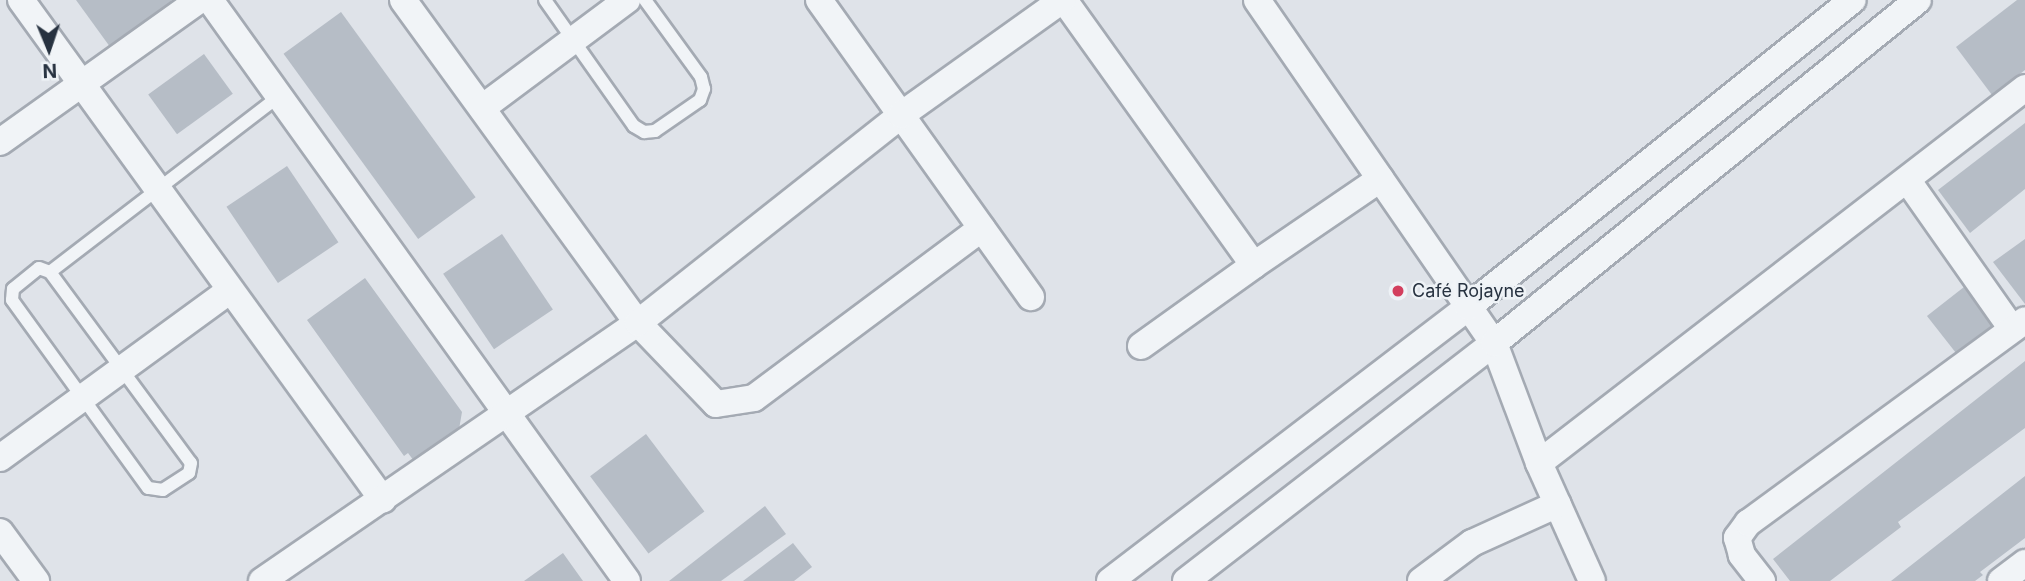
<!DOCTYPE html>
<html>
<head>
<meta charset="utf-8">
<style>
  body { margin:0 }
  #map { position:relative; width:2025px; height:581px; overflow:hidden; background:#dfe3e9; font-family:Inter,sans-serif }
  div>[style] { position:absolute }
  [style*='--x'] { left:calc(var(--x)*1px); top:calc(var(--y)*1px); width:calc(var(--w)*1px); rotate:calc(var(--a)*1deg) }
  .building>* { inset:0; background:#b6bdc6; transform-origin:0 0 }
  .roads { filter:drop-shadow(2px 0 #a4aab3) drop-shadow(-2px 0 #a4aab3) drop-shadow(0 2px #a4aab3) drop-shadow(0 -2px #a4aab3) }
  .service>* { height:12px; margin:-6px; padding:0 6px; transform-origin:6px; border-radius:6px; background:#f1f4f7 }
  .minor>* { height:26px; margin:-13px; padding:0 13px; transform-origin:13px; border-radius:13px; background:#f1f4f7 }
  .dots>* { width:19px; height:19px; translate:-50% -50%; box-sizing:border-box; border:4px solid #eef2f6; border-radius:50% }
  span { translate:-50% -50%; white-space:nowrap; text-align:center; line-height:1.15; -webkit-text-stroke:5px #eef2f6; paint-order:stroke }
  .poi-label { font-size:18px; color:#273240 }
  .left { translate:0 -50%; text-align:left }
  .north { position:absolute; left:14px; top:14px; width:70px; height:70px; -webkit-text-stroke:5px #eef2f6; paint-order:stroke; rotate:178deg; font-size:19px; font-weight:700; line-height:28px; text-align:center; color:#273240 }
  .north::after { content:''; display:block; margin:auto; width:24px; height:32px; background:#273240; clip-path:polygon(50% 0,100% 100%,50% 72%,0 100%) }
</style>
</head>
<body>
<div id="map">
  <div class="building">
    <div style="clip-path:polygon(76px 0,171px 0,174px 4px,113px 51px)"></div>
    <div style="clip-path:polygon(2017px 0,2025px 0,2025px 70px,1992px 95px,1956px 47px)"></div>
    <div style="left:341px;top:12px;width:229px;height:71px;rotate:54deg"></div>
    <div style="left:204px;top:54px;width:49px;height:69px;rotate:54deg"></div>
    <div style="clip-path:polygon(2025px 123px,2025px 189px,1970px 233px,1938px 190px)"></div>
    <div style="left:287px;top:166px;width:92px;height:73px;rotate:56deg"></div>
    <div style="left:502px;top:234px;width:91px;height:71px;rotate:56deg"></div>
    <div style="clip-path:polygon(2025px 239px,2025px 304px,1993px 262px)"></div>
    <div style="clip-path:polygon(365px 278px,462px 412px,457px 441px,417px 465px,408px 453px,404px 456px,307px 320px)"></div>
    <div style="left:1964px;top:287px;width:51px;height:47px;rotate:52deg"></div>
    <div style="clip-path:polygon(2025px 361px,2025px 428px,1898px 522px,1901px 527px,1830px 581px,1790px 581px,1773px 559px)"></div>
    <div style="left:646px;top:434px;width:97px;height:70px;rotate:53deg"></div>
    <div style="clip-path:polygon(2025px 476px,2025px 538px,1980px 572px,1983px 575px,1975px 581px,1891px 581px)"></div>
    <div style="clip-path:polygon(765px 506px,786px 534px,721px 581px,669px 581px)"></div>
    <div style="clip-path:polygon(793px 543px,812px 567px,794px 581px,743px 581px)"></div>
    <div style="clip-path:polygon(563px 553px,583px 581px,524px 581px)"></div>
  </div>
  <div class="roads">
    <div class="service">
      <div style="--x:545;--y:0;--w:154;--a:54.8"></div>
      <div style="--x:634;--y:126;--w:12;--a:31"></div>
      <div style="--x:644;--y:132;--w:11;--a:-5"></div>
      <div style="--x:655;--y:131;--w:55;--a:-34.6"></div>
      <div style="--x:700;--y:100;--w:12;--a:-70"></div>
      <div style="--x:704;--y:89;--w:12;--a:-104"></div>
      <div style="--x:701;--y:77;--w:95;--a:-126"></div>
      <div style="--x:39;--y:268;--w:12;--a:20"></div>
      <div style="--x:50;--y:272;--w:237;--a:53.6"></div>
      <div style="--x:191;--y:463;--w:10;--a:101"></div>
      <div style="--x:189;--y:473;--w:31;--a:147"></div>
      <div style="--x:163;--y:490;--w:15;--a:-172"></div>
      <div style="--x:148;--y:488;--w:232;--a:-125.9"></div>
      <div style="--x:12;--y:300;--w:11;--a:-85"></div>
      <div style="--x:13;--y:289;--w:33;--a:-39"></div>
      <div style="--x:50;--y:272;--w:287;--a:-37.5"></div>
    </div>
    <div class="minor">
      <div style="--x:21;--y:0;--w:617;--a:54.1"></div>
      <div style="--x:210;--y:0;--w:715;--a:54.33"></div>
      <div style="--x:403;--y:0;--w:399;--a:54"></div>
      <div style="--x:638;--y:323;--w:112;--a:46.1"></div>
      <div style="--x:716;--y:404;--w:38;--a:-9"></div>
      <div style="--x:754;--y:398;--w:284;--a:-36.7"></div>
      <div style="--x:819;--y:0;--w:365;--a:54.5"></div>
      <div style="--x:1064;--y:0;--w:326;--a:54.4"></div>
      <div style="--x:1254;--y:265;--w:153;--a:-34.3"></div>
      <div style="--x:1257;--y:0;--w:417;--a:55.4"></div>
      <div style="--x:1494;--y:343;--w:128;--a:69.4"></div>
      <div style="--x:1539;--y:463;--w:129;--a:65.8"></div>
      <div style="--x:482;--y:108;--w:181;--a:-36.7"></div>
      <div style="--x:0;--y:142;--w:244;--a:-35.5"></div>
      <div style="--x:1908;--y:181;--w:181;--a:54.9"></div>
      <div style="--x:1141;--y:346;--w:139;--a:-35.6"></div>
      <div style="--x:0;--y:458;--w:283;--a:-36.1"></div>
      <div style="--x:1539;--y:463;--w:614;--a:-37.65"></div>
      <div style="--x:0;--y:532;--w:61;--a:53.7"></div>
      <div style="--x:262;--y:581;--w:456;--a:-34.5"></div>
      <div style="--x:638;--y:323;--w:335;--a:-38.3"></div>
      <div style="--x:901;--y:115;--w:198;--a:-35.5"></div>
      <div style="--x:1110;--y:581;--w:451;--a:-37.4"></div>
      <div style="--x:1468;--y:307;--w:492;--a:-38.6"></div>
      <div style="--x:1186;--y:581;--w:389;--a:-37.7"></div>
      <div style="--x:1494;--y:343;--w:545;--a:-38.97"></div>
      <div style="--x:1421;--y:581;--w:64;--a:-36.7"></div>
      <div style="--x:1472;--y:543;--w:94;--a:-24.4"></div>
      <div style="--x:1762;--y:581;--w:33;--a:-128"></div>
      <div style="--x:1742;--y:555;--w:18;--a:-106"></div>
      <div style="--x:1737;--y:538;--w:19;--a:-54"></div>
      <div style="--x:1748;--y:523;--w:343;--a:-36.2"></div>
      <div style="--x:2001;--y:581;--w:30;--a:-37"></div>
    </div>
  </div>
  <div class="dots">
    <div style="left:1398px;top:291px;background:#d33f5e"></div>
  </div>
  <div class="poi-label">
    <span class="left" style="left:1412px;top:291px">Café Rojayne</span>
  </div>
  <div class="north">N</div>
</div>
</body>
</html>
